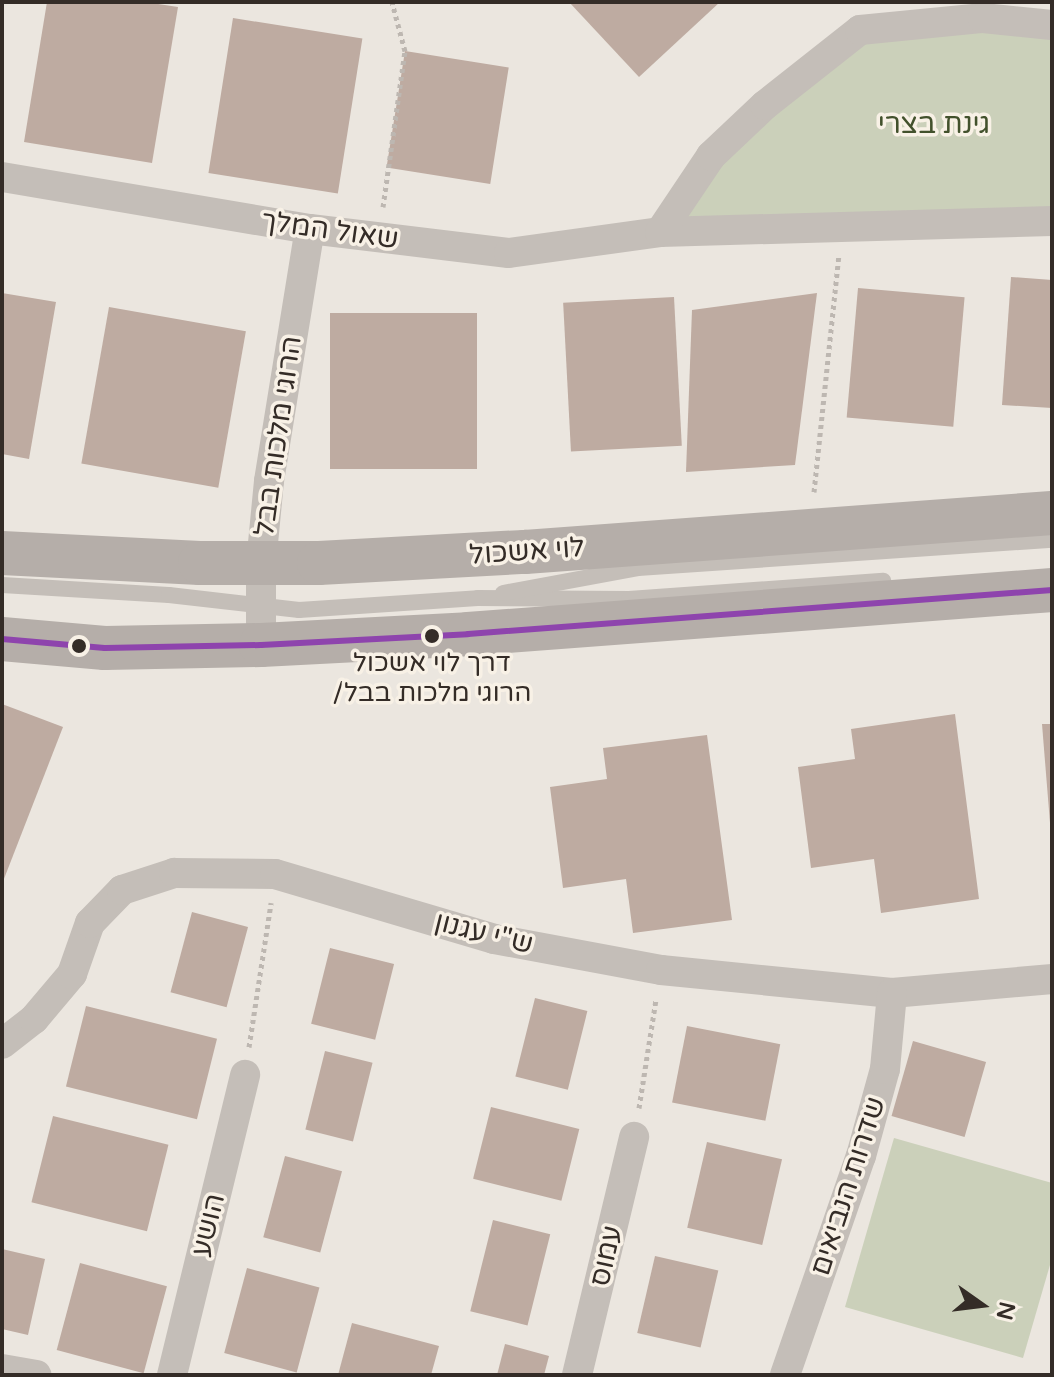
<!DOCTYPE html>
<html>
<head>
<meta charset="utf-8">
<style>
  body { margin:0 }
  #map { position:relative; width:1054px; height:1377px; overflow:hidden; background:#ebe6df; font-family:"Varela Round",Heebo,sans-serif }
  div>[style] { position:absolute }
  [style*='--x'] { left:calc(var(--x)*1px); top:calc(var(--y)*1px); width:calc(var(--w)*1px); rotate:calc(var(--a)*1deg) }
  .green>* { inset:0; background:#cbd0ba }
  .building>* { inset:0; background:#beaba1; transform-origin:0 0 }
  .path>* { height:5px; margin-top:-2.5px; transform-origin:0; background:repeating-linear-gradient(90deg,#bdb7b1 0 4px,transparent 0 8px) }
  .lane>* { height:16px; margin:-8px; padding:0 8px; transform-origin:8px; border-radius:8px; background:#c4beb8 }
  .street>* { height:30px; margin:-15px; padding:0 15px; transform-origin:15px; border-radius:15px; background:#c4beb8 }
  .secondary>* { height:44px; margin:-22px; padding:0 22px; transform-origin:22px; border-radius:22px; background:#b5aea9 }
  .bus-1>* { height:6px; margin:-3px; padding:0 3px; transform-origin:3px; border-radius:3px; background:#8e44ad }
  .dots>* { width:22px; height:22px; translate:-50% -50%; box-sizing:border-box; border:4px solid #f8f1e6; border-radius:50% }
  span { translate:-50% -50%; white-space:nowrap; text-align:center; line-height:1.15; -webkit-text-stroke:7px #f8f1e6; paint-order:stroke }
  .bus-label { font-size:26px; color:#342c27 }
  .park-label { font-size:28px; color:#42512c }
  .street-label { font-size:28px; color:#342c27 }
  .frame { position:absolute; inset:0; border:4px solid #342c27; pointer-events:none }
  .north { position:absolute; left:942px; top:1265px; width:80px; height:80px; -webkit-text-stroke:6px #f8f1e6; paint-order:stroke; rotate:104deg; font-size:22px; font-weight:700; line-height:32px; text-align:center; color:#342c27 }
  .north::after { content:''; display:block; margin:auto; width:28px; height:36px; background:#342c27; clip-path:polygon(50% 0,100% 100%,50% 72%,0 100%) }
</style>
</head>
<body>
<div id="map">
  <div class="green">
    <div style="clip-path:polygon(903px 26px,1052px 28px,1052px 221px,680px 231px,698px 175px,828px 55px)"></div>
    <div style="clip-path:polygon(894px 1138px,1052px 1183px,1052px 1258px,1023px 1358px,845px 1307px)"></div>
  </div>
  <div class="building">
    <div style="clip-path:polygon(47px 2px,145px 2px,178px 7px,152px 163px,24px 142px)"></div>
    <div style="clip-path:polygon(569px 2px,720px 2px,639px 77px)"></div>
    <div style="left:233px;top:18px;width:131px;height:157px;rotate:9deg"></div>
    <div style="left:405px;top:51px;width:105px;height:118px;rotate:9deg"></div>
    <div style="clip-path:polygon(1011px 277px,1052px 280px,1052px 408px,1002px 405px)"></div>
    <div style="left:858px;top:288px;width:107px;height:130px;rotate:5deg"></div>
    <div style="clip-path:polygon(2px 293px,56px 302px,29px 459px,2px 454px)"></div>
    <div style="clip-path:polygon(817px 293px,795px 465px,686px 472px,692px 310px)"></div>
    <div style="left:674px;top:297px;width:149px;height:111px;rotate:87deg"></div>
    <div style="left:109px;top:307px;width:139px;height:159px;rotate:10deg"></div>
    <div style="left:330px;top:313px;width:147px;height:156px"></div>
    <div style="clip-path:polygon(2px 704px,63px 727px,2px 884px)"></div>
    <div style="clip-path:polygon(955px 714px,979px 899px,881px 913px,874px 859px,811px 868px,798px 767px,855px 759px,851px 729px)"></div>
    <div style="clip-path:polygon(1042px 724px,1052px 724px,1052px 823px,1050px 823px)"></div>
    <div style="clip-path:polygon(707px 735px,732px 920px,633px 933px,626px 879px,563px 888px,550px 787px,607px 779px,603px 748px)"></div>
    <div style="left:192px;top:912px;width:58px;height:83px;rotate:15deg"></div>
    <div style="left:330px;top:948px;width:66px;height:78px;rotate:14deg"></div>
    <div style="left:535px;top:998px;width:54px;height:81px;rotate:14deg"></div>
    <div style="left:86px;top:1006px;width:135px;height:83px;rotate:14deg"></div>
    <div style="left:687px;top:1026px;width:95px;height:78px;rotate:11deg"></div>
    <div style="left:913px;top:1041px;width:76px;height:78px;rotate:16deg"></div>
    <div style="left:325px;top:1051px;width:49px;height:81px;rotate:14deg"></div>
    <div style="left:491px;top:1107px;width:91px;height:74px;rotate:14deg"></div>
    <div style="left:53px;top:1116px;width:119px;height:89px;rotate:14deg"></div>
    <div style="left:707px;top:1142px;width:77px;height:88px;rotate:13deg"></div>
    <div style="left:285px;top:1156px;width:59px;height:84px;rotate:15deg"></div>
    <div style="left:493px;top:1220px;width:59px;height:94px;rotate:14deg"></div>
    <div style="clip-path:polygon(2px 1249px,45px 1259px,28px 1335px,2px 1329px)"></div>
    <div style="left:655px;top:1256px;width:65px;height:79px;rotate:13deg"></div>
    <div style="left:80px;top:1263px;width:90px;height:90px;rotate:15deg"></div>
    <div style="left:247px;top:1268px;width:75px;height:88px;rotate:15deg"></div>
    <div style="clip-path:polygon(352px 1323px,439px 1346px,431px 1375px,338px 1375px)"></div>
    <div style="clip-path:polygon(505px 1344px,549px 1356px,544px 1375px,497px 1375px)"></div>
  </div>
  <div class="path">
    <div style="--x:383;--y:207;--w:158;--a:-82"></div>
    <div style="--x:405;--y:51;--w:51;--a:-104.9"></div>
    <div style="--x:814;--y:492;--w:238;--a:-84"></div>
    <div style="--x:249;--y:1047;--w:146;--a:-81.3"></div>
    <div style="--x:639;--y:1108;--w:110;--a:-81.1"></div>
  </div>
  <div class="lane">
    <div style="--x:2;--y:585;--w:167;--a:3.4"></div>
    <div style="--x:169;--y:595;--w:131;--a:6.6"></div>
    <div style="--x:299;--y:610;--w:179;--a:-3.8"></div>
    <div style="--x:478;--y:598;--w:151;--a:0.4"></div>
    <div style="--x:629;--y:599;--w:255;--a:-4.1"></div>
    <div style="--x:503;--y:593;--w:137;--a:-10.5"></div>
    <div style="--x:638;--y:568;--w:415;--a:-3.9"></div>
  </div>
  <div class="street">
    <div style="--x:2;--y:177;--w:312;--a:9.6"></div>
    <div style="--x:310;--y:229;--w:200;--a:6.9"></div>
    <div style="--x:509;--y:253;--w:152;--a:-7.9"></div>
    <div style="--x:660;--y:232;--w:392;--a:-1.6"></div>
    <div style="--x:660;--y:232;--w:92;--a:-56.1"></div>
    <div style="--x:711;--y:156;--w:74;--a:-43.4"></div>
    <div style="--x:765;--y:105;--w:121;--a:-38.3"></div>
    <div style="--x:860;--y:30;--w:124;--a:-5.6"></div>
    <div style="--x:983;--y:18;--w:69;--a:5.8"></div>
    <div style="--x:261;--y:645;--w:81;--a:-90"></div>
    <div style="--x:261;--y:564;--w:83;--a:-84.5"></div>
    <div style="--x:269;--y:481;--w:255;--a:-80.8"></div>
    <div style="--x:2;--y:1044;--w:41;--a:-38"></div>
    <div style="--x:34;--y:1019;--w:59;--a:-49.8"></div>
    <div style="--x:72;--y:974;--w:54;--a:-70.6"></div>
    <div style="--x:90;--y:923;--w:46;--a:-45.9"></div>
    <div style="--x:122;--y:890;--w:55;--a:-18.1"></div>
    <div style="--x:174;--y:873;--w:101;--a:0.6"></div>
    <div style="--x:275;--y:874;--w:228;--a:16.5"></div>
    <div style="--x:494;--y:939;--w:170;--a:10.5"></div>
    <div style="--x:661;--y:970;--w:232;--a:5.7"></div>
    <div style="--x:892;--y:993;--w:161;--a:-5"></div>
    <div style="--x:2;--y:1369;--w:35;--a:10"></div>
    <div style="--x:172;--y:1375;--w:309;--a:-76.3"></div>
    <div style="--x:577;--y:1375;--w:245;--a:-76.5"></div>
    <div style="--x:785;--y:1375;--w:232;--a:-70.9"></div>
    <div style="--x:861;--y:1156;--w:90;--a:-74.6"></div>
    <div style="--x:885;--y:1069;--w:76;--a:-84.7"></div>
  </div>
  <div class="secondary">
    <div style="--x:2;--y:553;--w:198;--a:2.9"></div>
    <div style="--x:200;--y:563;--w:119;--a:0"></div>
    <div style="--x:319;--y:563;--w:206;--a:-3.1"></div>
    <div style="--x:525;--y:552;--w:528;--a:-4.23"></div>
    <div style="--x:2;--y:639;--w:103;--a:5"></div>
    <div style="--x:105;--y:648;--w:156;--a:-1.1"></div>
    <div style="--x:261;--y:645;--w:207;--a:-3"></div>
    <div style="--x:468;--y:634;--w:586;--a:-4.31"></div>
  </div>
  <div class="bus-1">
    <div style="--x:2;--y:639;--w:103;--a:5"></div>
    <div style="--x:105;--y:648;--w:156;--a:-1.1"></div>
    <div style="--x:261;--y:645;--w:207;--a:-3"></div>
    <div style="--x:468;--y:634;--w:586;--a:-4.31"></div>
  </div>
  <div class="dots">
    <div style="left:432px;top:636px;background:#342c27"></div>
    <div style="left:79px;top:646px;background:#342c27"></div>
  </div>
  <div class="bus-label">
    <span style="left:432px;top:678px">דרך לוי אשכול<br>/הרוגי מלכות בבל</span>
  </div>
  <div class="park-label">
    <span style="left:934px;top:124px">גינת בצרי</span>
  </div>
  <div class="street-label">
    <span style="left:330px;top:230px;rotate:8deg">שאול המלך</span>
    <span style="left:278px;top:436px;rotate:-82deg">הרוגי מלכות בבל</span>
    <span style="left:527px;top:551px;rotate:-4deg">לוי אשכול</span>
    <span style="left:484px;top:933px;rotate:14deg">ש"י עגנון</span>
    <span style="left:848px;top:1186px;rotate:-72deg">שדרות הנביאים</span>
    <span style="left:208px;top:1225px;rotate:-76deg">הושע</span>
    <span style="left:606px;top:1256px;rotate:-77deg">עמוס</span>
  </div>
  <div class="frame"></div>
  <div class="north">N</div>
</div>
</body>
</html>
